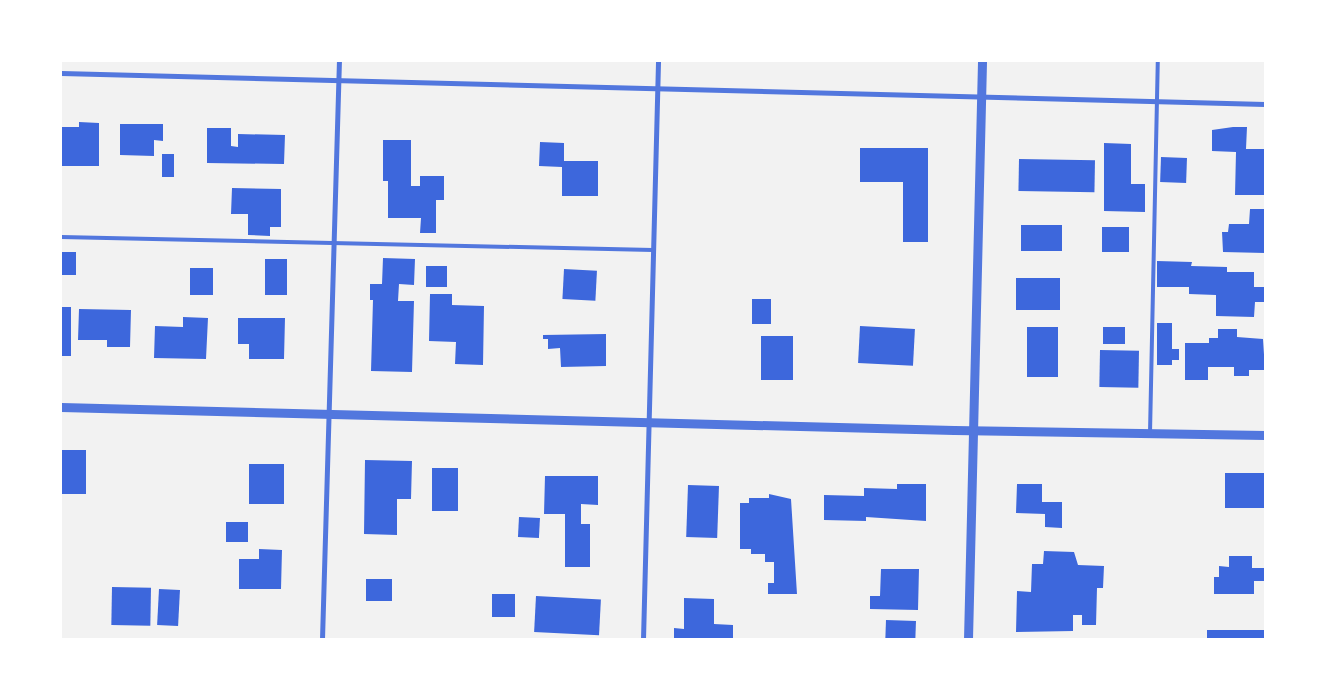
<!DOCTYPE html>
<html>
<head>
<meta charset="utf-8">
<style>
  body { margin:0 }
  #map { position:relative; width:1326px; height:700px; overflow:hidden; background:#f2f2f2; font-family:Helvetica,sans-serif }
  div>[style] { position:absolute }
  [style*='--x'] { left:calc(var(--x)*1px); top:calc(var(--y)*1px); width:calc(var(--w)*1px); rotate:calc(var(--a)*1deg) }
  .building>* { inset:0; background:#3d67dc; transform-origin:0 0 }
  .service>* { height:4px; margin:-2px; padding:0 2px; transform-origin:2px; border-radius:2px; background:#5277de }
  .minor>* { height:5px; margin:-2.5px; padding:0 2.5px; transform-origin:2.5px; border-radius:2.5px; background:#5277de }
  .tertiary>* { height:9px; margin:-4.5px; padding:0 4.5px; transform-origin:4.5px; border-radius:4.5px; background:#5277de }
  span { translate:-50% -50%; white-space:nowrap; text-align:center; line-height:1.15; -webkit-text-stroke:5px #fff; paint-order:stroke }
  .frame { position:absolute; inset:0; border:62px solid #fff; pointer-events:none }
</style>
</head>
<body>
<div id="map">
  <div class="building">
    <div style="clip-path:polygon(79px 122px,99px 123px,99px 166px,61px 166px,61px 127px,79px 127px)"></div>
    <div style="clip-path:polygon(120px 124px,163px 124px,163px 141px,154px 140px,154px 156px,120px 155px)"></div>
    <div style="clip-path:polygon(1233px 127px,1247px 127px,1246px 149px,1265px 149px,1265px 195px,1235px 195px,1236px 152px,1212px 151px,1212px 130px)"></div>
    <div style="clip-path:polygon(207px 128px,231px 128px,231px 146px,238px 147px,238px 134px,285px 135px,284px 164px,207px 163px)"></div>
    <div style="clip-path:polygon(383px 140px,411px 140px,411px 186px,420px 186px,420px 176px,444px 176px,444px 200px,436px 200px,436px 233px,420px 233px,421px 218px,388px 218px,388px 181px,383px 181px)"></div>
    <div style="clip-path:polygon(540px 142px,564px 143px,564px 161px,598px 161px,598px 196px,562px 196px,562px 167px,539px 166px)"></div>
    <div style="clip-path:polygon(1104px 143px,1131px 144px,1131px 184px,1145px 184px,1145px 212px,1104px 211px)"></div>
    <div style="clip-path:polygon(860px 148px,928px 148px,928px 242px,903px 242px,903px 182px,860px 182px)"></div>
    <div style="left:162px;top:154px;width:12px;height:23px"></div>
    <div style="left:1161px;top:157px;width:26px;height:25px;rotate:2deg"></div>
    <div style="left:1019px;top:159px;width:76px;height:32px;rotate:1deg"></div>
    <div style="clip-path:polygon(232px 188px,281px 189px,281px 227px,270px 227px,270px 236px,248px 235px,248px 214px,231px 214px)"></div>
    <div style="clip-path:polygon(1250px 209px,1265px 209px,1265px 253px,1223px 252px,1222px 232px,1228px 232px,1229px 224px,1249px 224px)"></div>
    <div style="left:1021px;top:225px;width:41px;height:26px"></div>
    <div style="left:1102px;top:227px;width:27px;height:25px"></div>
    <div style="left:61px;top:252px;width:15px;height:23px"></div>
    <div style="clip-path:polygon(383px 258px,415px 259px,414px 285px,399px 284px,398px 301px,414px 301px,412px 372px,371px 371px,373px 300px,370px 300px,370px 284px,382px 284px)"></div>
    <div style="left:265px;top:259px;width:22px;height:36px"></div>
    <div style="clip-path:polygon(1157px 261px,1192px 262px,1191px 266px,1227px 267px,1227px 272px,1254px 272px,1254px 287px,1265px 287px,1265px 302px,1255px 302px,1254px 317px,1216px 316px,1216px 295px,1189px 294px,1189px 287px,1157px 287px)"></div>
    <div style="left:426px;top:266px;width:21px;height:21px"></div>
    <div style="left:190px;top:268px;width:23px;height:27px"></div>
    <div style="left:564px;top:269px;width:33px;height:30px;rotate:3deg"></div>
    <div style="left:1016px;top:278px;width:44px;height:32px"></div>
    <div style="clip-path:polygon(430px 294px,452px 294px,452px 305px,484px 306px,483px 365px,455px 364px,456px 342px,429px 341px)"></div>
    <div style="left:752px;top:299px;width:19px;height:25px"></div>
    <div style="left:61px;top:307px;width:10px;height:49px"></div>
    <div style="clip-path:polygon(79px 309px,131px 310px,130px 347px,107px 347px,107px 340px,78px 340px)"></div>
    <div style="clip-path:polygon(183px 317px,208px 318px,206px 359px,154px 358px,155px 326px,183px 327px)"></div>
    <div style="clip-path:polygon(238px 318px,285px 318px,284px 359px,249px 359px,249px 344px,238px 344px)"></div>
    <div style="clip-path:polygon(1157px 323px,1172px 323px,1172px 349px,1179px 349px,1179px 360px,1172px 360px,1172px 365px,1157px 365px)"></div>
    <div style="left:860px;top:326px;width:55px;height:37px;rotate:3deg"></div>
    <div style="left:1027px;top:327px;width:31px;height:50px"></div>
    <div style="left:1103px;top:327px;width:22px;height:17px"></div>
    <div style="clip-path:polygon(1218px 329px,1237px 329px,1237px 337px,1263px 339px,1265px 370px,1249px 370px,1249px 376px,1234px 376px,1234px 367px,1208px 367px,1208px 380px,1185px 380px,1185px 343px,1209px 343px,1209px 338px,1218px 338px)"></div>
    <div style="clip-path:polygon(606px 334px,606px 366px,561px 367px,560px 348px,548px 349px,548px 339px,543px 339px,543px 335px)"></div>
    <div style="left:761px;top:336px;width:32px;height:44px"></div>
    <div style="left:1100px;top:350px;width:39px;height:37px;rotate:1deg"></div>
    <div style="left:61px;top:450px;width:25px;height:44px"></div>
    <div style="clip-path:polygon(365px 460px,412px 461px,411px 499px,397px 499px,397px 535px,364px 534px)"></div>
    <div style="left:249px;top:464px;width:35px;height:40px"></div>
    <div style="left:432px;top:468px;width:26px;height:43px"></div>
    <div style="left:1225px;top:473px;width:40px;height:35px"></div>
    <div style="clip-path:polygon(545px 476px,598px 476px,598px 505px,581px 504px,581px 524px,590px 524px,590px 567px,565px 567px,565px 514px,544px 514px)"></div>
    <div style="clip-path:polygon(897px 484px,926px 484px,926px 521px,866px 517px,866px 521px,824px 520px,824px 495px,864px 496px,864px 488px,897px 489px)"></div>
    <div style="clip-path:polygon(1017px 484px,1042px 484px,1042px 502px,1062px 502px,1062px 528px,1045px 527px,1045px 514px,1016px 513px)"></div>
    <div style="left:688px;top:485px;width:31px;height:52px;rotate:2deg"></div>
    <div style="clip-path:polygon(769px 494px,791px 499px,797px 594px,768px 594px,768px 583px,774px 583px,774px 562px,765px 562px,765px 554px,751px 554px,751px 549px,740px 549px,740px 503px,749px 503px,749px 498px,769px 498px)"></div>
    <div style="left:519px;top:517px;width:21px;height:20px;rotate:3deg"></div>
    <div style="left:226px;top:522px;width:22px;height:20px"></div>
    <div style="clip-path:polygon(259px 549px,282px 550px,281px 589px,239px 589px,239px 559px,259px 559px)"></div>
    <div style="clip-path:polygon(1044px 551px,1074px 552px,1078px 565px,1104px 566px,1103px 588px,1097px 588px,1096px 625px,1082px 625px,1082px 615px,1073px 615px,1073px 631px,1016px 632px,1017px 591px,1031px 592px,1032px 564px,1043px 564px)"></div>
    <div style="clip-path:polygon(1229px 556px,1252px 556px,1252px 568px,1265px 568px,1265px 581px,1254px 581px,1254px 594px,1214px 594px,1214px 577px,1219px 577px,1219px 566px,1229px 567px)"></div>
    <div style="clip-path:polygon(881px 569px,919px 569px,918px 610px,870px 609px,870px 596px,880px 596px)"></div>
    <div style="left:366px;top:579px;width:26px;height:22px"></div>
    <div style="left:112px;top:587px;width:39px;height:38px;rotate:1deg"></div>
    <div style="left:159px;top:589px;width:21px;height:36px;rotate:3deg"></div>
    <div style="left:492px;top:594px;width:23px;height:23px"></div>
    <div style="left:536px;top:596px;width:65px;height:36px;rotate:3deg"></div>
    <div style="clip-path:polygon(684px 598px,714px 599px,714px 624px,733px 625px,733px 639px,674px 639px,674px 628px,684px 629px)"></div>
    <div style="left:886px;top:620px;width:30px;height:19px;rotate:2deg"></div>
    <div style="left:1207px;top:630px;width:58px;height:9px"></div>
  </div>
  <div class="service">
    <div style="--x:61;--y:237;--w:592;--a:1.26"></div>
    <div style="--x:1150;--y:433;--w:372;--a:-88.8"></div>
  </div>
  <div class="minor">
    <div style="--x:61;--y:73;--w:1204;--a:1.47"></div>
    <div style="--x:322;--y:639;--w:578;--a:-88.32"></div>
    <div style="--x:643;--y:639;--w:578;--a:-88.51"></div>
  </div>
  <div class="tertiary">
    <div style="--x:61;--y:407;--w:893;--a:1.48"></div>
    <div style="--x:954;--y:430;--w:311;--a:0.9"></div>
    <div style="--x:968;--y:639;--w:578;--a:-88.61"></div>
  </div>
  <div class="frame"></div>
</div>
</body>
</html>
